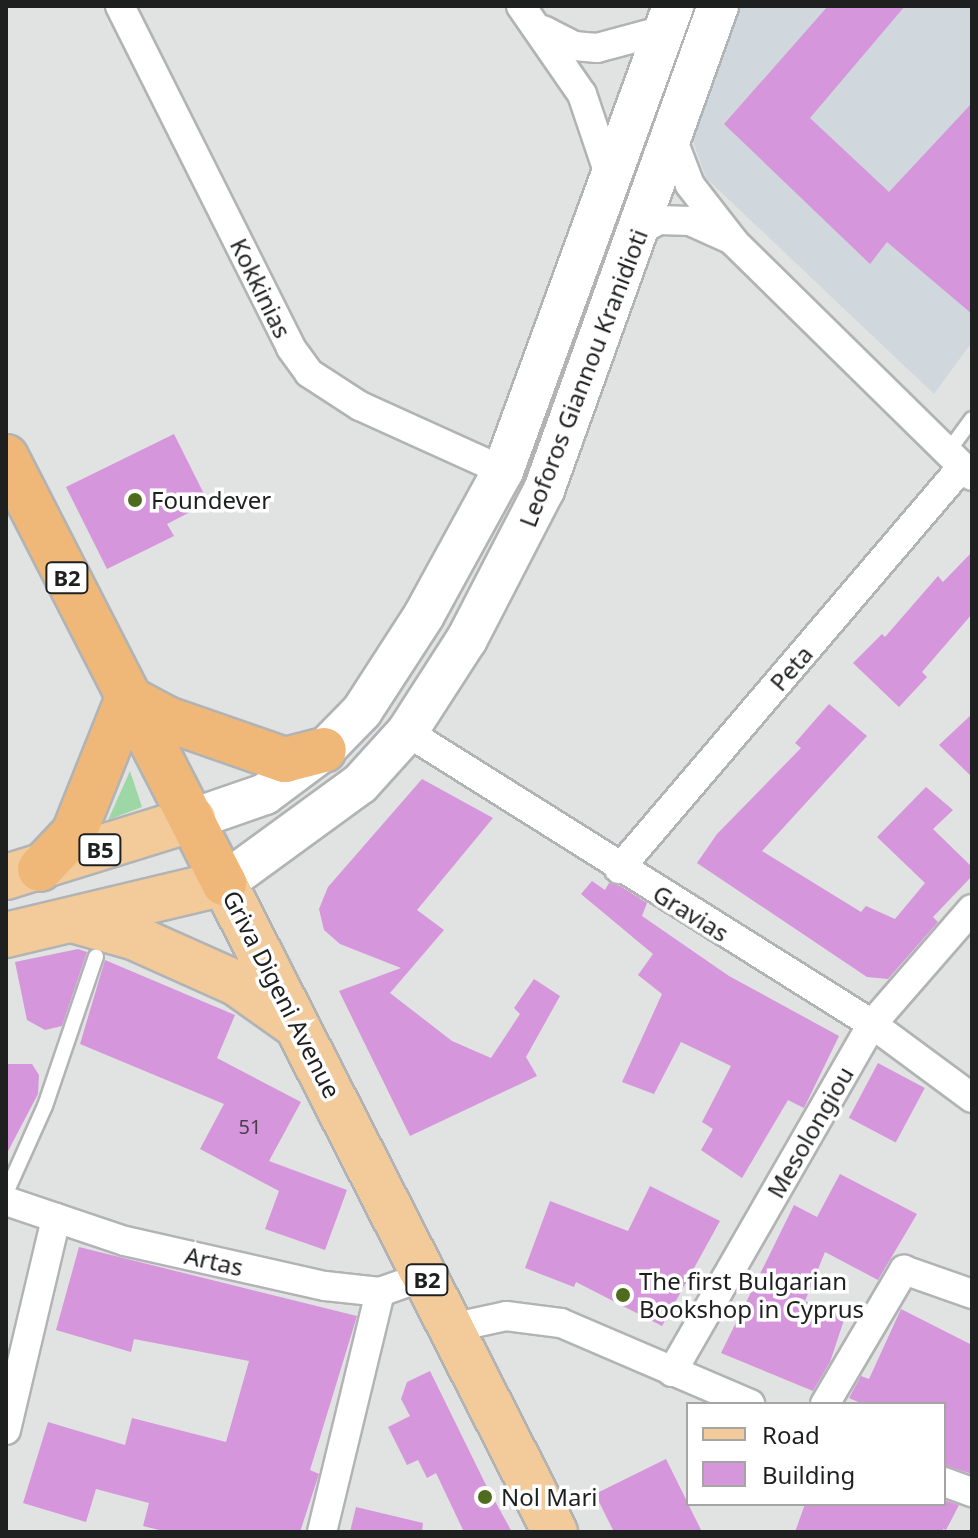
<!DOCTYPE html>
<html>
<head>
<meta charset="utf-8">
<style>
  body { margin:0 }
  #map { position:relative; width:978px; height:1538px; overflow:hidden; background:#e1e2e2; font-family:"Noto Sans",sans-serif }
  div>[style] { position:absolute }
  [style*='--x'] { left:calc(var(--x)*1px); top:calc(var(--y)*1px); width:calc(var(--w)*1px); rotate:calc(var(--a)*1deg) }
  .built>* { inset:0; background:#d0d8dd }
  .green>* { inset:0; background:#9dd7a6 }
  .building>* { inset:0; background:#d596db; transform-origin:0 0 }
  .roads { filter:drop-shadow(2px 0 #b2b3b4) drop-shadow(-2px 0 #b2b3b4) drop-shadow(0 2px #b2b3b4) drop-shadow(0 -2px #b2b3b4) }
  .service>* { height:14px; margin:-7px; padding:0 7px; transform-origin:7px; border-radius:7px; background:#fff }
  .minor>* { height:28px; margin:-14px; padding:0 14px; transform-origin:14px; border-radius:14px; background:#fff }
  .secondary>* { height:40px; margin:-20px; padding:0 20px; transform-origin:20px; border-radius:20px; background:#fff }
  .primary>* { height:44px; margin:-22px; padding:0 22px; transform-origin:22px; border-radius:22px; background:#f3ca9a }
  .trunk>* { height:44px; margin:-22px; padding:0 22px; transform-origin:22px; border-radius:22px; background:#efb878 }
  .dots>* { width:22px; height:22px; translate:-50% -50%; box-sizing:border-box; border:4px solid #fff; border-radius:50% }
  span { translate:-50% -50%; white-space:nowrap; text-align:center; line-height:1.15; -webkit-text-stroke:7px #fff; paint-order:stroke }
  .number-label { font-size:20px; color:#4c3d4e }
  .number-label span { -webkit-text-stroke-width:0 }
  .shield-label span { padding:2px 6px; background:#fff; border:2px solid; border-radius:6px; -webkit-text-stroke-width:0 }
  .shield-label { font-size:22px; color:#1e1f1f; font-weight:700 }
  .street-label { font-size:24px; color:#1e1f1f }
  .poi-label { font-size:24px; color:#1e1f1f }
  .left { translate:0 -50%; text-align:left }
  .frame { position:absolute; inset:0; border:8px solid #1e1f1f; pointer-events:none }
  .legend { position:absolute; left:686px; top:1402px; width:260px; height:104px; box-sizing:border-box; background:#fff; border:2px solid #a5a5a5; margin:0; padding:10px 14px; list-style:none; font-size:24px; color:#1e1f1f }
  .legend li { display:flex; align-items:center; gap:16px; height:40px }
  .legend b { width:40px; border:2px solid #a5a5a5 }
</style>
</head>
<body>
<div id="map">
  <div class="built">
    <div style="clip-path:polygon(737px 6px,972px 6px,972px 342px,934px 394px,706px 178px,689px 130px)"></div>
  </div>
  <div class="green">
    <div style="clip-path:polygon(130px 771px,142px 807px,108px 820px)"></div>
  </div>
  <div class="building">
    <div style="clip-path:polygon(828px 6px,905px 6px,810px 118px,889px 192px,972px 103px,972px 314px,887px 242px,870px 264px,724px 124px)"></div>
    <div style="clip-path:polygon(174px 434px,204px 494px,190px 502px,194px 510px,167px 524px,174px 536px,107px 569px,66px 487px)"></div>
    <div style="clip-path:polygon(972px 552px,972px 614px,922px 672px,927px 677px,899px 707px,853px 663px,882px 634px,885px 637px,938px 576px,943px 582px)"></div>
    <div style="clip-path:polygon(829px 704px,867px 736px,762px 851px,861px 912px,866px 906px,895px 919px,925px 883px,877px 837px,926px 787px,953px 810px,933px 829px,972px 867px,972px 876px,933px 917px,938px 922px,888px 979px,867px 977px,697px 863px,717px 834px,801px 748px,795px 743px)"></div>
    <div style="clip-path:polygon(972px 714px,972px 777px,939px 745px)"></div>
    <div style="clip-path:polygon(422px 779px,493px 818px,417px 910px,444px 930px,390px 993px,452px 1041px,491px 1058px,520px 1014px,514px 1008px,534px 979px,560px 996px,526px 1057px,537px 1076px,410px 1136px,339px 991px,401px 968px,340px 944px,324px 930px,319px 909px,328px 887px)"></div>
    <div style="clip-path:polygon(592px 881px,605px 890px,609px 883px,620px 886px,647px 903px,642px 916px,729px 976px,839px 1036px,804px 1108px,788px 1100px,742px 1178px,701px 1150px,713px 1129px,702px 1122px,731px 1066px,681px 1042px,654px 1094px,622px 1082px,662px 994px,638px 975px,653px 954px,581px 894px)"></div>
    <div style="clip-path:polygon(78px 949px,87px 952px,62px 1026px,45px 1030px,27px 1020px,15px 962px)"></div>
    <div style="clip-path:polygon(105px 960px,235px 1015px,217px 1058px,301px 1102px,269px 1161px,347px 1190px,325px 1250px,265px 1229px,279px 1191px,200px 1149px,224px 1104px,80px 1044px)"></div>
    <div style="left:878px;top:1063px;width:53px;height:62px;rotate:28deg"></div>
    <div style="clip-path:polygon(6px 1064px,32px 1064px,39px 1075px,38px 1094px,6px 1155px)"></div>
    <div style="clip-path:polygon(840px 1174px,917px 1214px,878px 1280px,825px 1252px,805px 1301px,845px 1317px,830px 1362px,813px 1391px,721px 1353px,794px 1205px,817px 1217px)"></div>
    <div style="clip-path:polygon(650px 1186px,720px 1221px,662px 1326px,576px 1282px,574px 1287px,525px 1268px,550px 1201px,628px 1231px)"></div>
    <div style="clip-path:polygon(79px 1247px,357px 1316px,310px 1470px,319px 1474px,300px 1532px,167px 1532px,143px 1526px,149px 1503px,96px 1489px,86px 1522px,23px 1503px,48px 1422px,125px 1445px,132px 1418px,226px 1442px,249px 1361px,134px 1339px,131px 1352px,56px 1330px)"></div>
    <div style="clip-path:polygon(901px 1309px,972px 1345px,972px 1474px,944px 1465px,944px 1404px,863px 1404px,849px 1398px,861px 1376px,869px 1379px)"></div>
    <div style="clip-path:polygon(430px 1371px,485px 1483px,512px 1532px,464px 1532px,436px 1473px,427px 1478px,418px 1460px,407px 1465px,388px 1427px,410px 1416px,401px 1399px,407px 1382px)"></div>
    <div style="clip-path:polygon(666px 1459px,702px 1532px,614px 1532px,595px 1494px)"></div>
    <div style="clip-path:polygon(944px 1500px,959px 1505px,945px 1532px,944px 1528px,942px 1532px,795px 1532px,805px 1504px)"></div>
    <div style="clip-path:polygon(356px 1507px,423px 1523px,422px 1532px,350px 1532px)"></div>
  </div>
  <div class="roads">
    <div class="service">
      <div style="--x:947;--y:453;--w:42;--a:-53.7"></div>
      <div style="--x:6;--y:1193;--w:95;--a:-65.9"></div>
      <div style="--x:45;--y:1106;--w:158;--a:-71.2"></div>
    </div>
    <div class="minor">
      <div style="--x:120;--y:6;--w:382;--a:63.4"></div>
      <div style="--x:291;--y:348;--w:31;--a:54"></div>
      <div style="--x:309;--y:373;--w:61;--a:32.9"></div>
      <div style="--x:360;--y:406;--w:157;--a:24.4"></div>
      <div style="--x:521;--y:6;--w:107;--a:55.3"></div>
      <div style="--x:582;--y:94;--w:88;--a:71.4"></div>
      <div style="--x:543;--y:30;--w:35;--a:27"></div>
      <div style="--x:574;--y:46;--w:23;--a:5"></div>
      <div style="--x:597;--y:48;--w:69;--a:-15"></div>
      <div style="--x:672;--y:138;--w:50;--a:69"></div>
      <div style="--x:690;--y:185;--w:73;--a:52.2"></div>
      <div style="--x:735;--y:243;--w:332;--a:44.5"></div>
      <div style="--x:639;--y:231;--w:23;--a:-29"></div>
      <div style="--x:659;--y:220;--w:31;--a:2"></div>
      <div style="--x:690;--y:221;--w:42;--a:24.1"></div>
      <div style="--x:407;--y:732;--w:549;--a:32.13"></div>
      <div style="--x:872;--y:1024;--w:124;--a:36.5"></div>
      <div style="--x:619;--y:869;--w:528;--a:-49.53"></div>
      <div style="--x:6;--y:1201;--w:126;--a:18.6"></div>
      <div style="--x:125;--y:1241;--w:205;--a:12.7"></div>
      <div style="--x:325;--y:1286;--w:55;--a:6.2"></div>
      <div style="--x:380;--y:1292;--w:48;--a:-19.6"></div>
      <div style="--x:451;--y:1328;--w:56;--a:-12.3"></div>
      <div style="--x:506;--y:1316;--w:55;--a:7.3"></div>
      <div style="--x:561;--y:1323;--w:206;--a:23.2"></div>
      <div style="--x:672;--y:1372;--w:401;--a:-60.1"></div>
      <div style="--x:872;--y:1024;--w:152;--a:-49"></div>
      <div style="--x:825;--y:1404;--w:156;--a:-59.5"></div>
      <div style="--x:904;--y:1270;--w:72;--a:19.4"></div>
      <div style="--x:6;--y:1430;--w:218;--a:-76.7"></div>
      <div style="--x:944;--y:1482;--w:30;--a:20"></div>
      <div style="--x:322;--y:1532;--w:247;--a:-76.4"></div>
    </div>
    <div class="secondary">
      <div style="--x:193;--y:819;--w:76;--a:-19.1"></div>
      <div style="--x:265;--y:794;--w:74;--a:-36.7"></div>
      <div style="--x:324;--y:750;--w:54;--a:-45.7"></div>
      <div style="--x:362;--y:711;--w:114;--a:-57.1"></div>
      <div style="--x:424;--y:615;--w:164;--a:-61.3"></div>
      <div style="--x:503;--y:471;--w:495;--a:-69.9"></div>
      <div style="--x:224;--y:883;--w:168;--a:-36.1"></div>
      <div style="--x:360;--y:784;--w:70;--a:-47.9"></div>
      <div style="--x:407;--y:732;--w:111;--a:-57.2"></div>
      <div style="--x:467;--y:639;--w:168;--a:-62.7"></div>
      <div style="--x:544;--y:490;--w:514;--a:-70.23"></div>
    </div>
    <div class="primary">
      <div style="--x:6;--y:877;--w:196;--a:-17.2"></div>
      <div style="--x:76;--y:921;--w:59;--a:15.7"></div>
      <div style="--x:133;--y:937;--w:113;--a:24.1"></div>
      <div style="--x:236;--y:983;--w:71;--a:35.3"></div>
      <div style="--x:6;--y:935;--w:224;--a:-13.4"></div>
      <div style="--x:224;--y:883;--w:729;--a:62.98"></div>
    </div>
    <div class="trunk">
      <div style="--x:6;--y:457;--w:479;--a:62.9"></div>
      <div style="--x:128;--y:698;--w:44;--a:28.3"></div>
      <div style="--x:167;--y:719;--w:125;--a:19.2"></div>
      <div style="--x:285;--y:760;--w:40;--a:-14.4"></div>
      <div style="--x:40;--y:869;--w:50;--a:-46.6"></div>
      <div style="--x:74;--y:833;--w:145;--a:-68.2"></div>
    </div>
  </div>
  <div class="dots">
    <div style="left:135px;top:500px;background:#4f6b1e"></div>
    <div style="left:623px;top:1295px;background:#4f6b1e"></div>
    <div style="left:485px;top:1497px;background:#4f6b1e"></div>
  </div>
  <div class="number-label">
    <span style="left:250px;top:1126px">51</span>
  </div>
  <div class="shield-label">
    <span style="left:67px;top:578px">B2</span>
    <span style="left:100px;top:850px">B5</span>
    <span style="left:427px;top:1280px">B2</span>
  </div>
  <div class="street-label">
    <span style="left:261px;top:288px;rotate:64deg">Kokkinias</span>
    <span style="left:583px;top:378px;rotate:-69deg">Leoforos Giannou Kranidioti</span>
    <span style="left:791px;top:668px;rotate:-49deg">Peta</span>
    <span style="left:691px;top:913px;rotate:32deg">Gravias</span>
    <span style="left:282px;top:994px;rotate:63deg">Griva Digeni Avenue</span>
    <span style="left:810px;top:1132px;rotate:-60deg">Mesolongiou</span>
    <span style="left:214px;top:1261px;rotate:13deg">Artas</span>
  </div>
  <div class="poi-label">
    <span class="left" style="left:151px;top:500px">Foundever</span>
    <span class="left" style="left:639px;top:1295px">The first Bulgarian<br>Bookshop in Cyprus</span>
    <span class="left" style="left:501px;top:1497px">Nol Mari</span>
  </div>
  <div class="frame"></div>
  <ul class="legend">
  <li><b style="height:10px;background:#f3ca9a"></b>Road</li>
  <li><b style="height:22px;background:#d596db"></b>Building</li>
  </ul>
</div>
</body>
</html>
